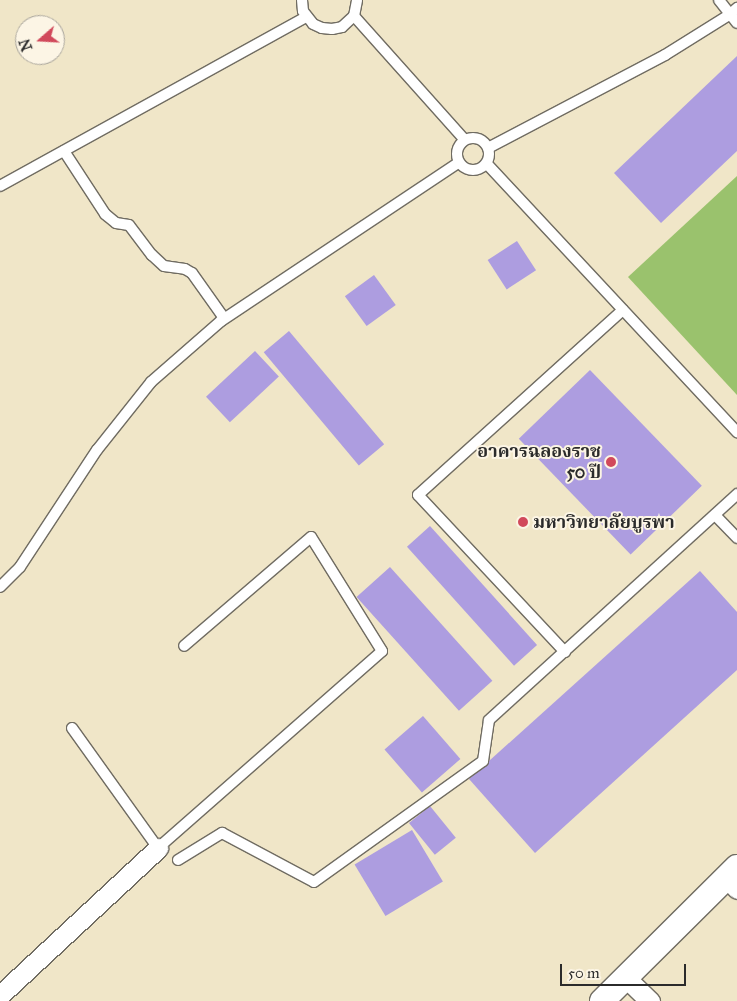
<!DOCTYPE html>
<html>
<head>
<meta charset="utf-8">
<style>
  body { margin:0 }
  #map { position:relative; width:737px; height:1001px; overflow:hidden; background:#f0e6c8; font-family:"IM FELL Great Primer","Noto Serif Thai",serif }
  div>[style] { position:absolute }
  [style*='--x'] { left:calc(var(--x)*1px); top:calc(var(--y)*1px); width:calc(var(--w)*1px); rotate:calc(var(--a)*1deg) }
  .green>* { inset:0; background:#9ac26d }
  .building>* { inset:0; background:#ad9de0; transform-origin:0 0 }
  .roads { filter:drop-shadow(1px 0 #706c62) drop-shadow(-1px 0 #706c62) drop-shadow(0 1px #706c62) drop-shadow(0 -1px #706c62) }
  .service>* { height:10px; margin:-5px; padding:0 5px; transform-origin:5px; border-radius:5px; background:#fff }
  .service>.ring { margin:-5px; padding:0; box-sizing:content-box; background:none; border:10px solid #fff; border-radius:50% }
  .minor>* { height:19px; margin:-9.5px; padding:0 9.5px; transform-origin:9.5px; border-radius:9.5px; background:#fff }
  .tertiary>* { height:24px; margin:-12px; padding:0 12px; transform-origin:12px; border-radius:12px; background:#fff }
  .dots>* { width:14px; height:14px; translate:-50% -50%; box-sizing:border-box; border:2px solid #fcf5e5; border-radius:50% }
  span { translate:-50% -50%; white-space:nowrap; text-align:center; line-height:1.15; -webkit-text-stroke:4px #fcf5e5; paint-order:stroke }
  .poi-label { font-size:18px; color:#2b2b2b; font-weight:700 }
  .right { translate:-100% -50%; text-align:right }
  .left { translate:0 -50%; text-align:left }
  .north { position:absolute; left:15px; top:15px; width:50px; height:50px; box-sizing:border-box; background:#fcf5e5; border:1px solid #a8a49b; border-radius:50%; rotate:251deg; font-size:14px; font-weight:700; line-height:20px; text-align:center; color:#2b2b2b }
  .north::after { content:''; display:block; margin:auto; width:18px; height:22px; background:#d1495b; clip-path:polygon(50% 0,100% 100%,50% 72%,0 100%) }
  .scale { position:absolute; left:560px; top:964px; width:126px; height:22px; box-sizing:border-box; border:2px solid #2b2b2b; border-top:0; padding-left:6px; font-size:15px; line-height:18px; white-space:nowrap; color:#2b2b2b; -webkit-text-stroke:4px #fcf5e5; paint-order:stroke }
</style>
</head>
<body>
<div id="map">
  <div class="green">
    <div style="clip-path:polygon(737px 176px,737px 395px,628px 277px)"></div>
  </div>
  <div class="building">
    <div style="clip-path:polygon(737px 56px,737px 151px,661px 223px,614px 173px)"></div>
    <div style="left:517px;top:241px;width:35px;height:35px;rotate:57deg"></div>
    <div style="left:374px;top:275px;width:37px;height:36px;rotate:54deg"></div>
    <div style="left:289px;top:331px;width:148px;height:33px;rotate:50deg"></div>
    <div style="left:255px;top:351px;width:35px;height:67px;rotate:47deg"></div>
    <div style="left:590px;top:370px;width:161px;height:99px;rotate:46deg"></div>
    <div style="left:430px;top:526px;width:160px;height:31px;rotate:48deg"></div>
    <div style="left:390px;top:567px;width:153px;height:45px;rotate:48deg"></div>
    <div style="clip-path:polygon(700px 571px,737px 612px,737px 670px,535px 853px,469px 779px)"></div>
    <div style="left:423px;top:716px;width:57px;height:51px;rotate:49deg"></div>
    <div style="left:430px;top:806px;width:41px;height:27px;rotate:51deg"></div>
    <div style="left:412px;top:830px;width:60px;height:67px;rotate:59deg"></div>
  </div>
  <div class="roads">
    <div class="service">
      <div style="--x:302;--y:0;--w:11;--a:85"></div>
      <div style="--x:303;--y:11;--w:16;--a:52"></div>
      <div style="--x:313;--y:24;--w:10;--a:24"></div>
      <div style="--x:322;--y:28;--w:10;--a:6"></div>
      <div style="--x:332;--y:29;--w:10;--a:-11"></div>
      <div style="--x:342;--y:27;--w:16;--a:-43"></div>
      <div style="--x:354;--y:16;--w:16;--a:-79"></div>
      <div style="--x:719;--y:0;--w:29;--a:52"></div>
      <div style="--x:354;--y:16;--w:166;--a:48.2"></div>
      <div class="ring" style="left:457px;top:138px;width:22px;height:22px"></div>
      <div style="--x:488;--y:148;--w:200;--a:-27.7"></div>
      <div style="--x:665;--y:55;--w:75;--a:-32"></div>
      <div style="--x:729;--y:15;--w:11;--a:-41"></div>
      <div style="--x:64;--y:151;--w:75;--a:56.9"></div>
      <div style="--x:105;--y:214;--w:14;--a:39"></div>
      <div style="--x:116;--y:223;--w:13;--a:9"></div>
      <div style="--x:129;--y:225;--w:38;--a:53"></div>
      <div style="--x:152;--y:255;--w:16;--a:43"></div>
      <div style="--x:164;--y:266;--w:21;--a:8"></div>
      <div style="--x:185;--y:269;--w:8;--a:30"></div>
      <div style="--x:192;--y:273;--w:55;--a:54.6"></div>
      <div style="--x:487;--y:164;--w:367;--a:47"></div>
      <div style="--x:0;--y:186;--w:350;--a:-28.9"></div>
      <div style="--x:715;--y:515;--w:32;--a:46"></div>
      <div style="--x:0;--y:587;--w:28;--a:-45"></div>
      <div style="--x:20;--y:567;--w:140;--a:-56.7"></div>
      <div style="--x:97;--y:450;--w:87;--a:-51.5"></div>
      <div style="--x:151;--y:382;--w:93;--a:-41.1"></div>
      <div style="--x:221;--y:321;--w:286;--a:-33.7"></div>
      <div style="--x:565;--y:652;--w:215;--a:-133.1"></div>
      <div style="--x:418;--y:495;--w:276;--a:-42.1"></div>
      <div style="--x:72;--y:728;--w:148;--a:54.4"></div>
      <div style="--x:158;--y:848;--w:298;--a:-41.3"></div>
      <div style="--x:382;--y:651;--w:134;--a:-121.9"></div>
      <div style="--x:311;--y:537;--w:167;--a:139.4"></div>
      <div style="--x:178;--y:860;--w:52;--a:-31.5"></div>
      <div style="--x:222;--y:833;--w:104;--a:28"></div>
      <div style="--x:314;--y:882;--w:208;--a:-35.6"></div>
      <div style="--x:483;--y:761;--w:41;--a:-81.7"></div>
      <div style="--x:489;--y:720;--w:336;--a:-42.3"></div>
    </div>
    <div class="minor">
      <div style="--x:726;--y:877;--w:16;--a:47"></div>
      <div style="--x:625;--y:977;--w:35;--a:44"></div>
      <div style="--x:0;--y:995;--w:216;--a:-42.9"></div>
    </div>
    <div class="tertiary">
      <div style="--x:602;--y:1001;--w:190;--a:-44.8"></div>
    </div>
  </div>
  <div class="dots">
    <div style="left:611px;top:462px;background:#d1495b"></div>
    <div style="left:523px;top:522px;background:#d1495b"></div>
  </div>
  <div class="poi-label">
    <span class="right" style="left:601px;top:462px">อาคารฉลองราช<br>50 ปี</span>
    <span class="left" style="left:533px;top:522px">มหาวิทยาลัยบูรพา</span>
  </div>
  <div class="north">N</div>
  <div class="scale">50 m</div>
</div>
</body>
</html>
